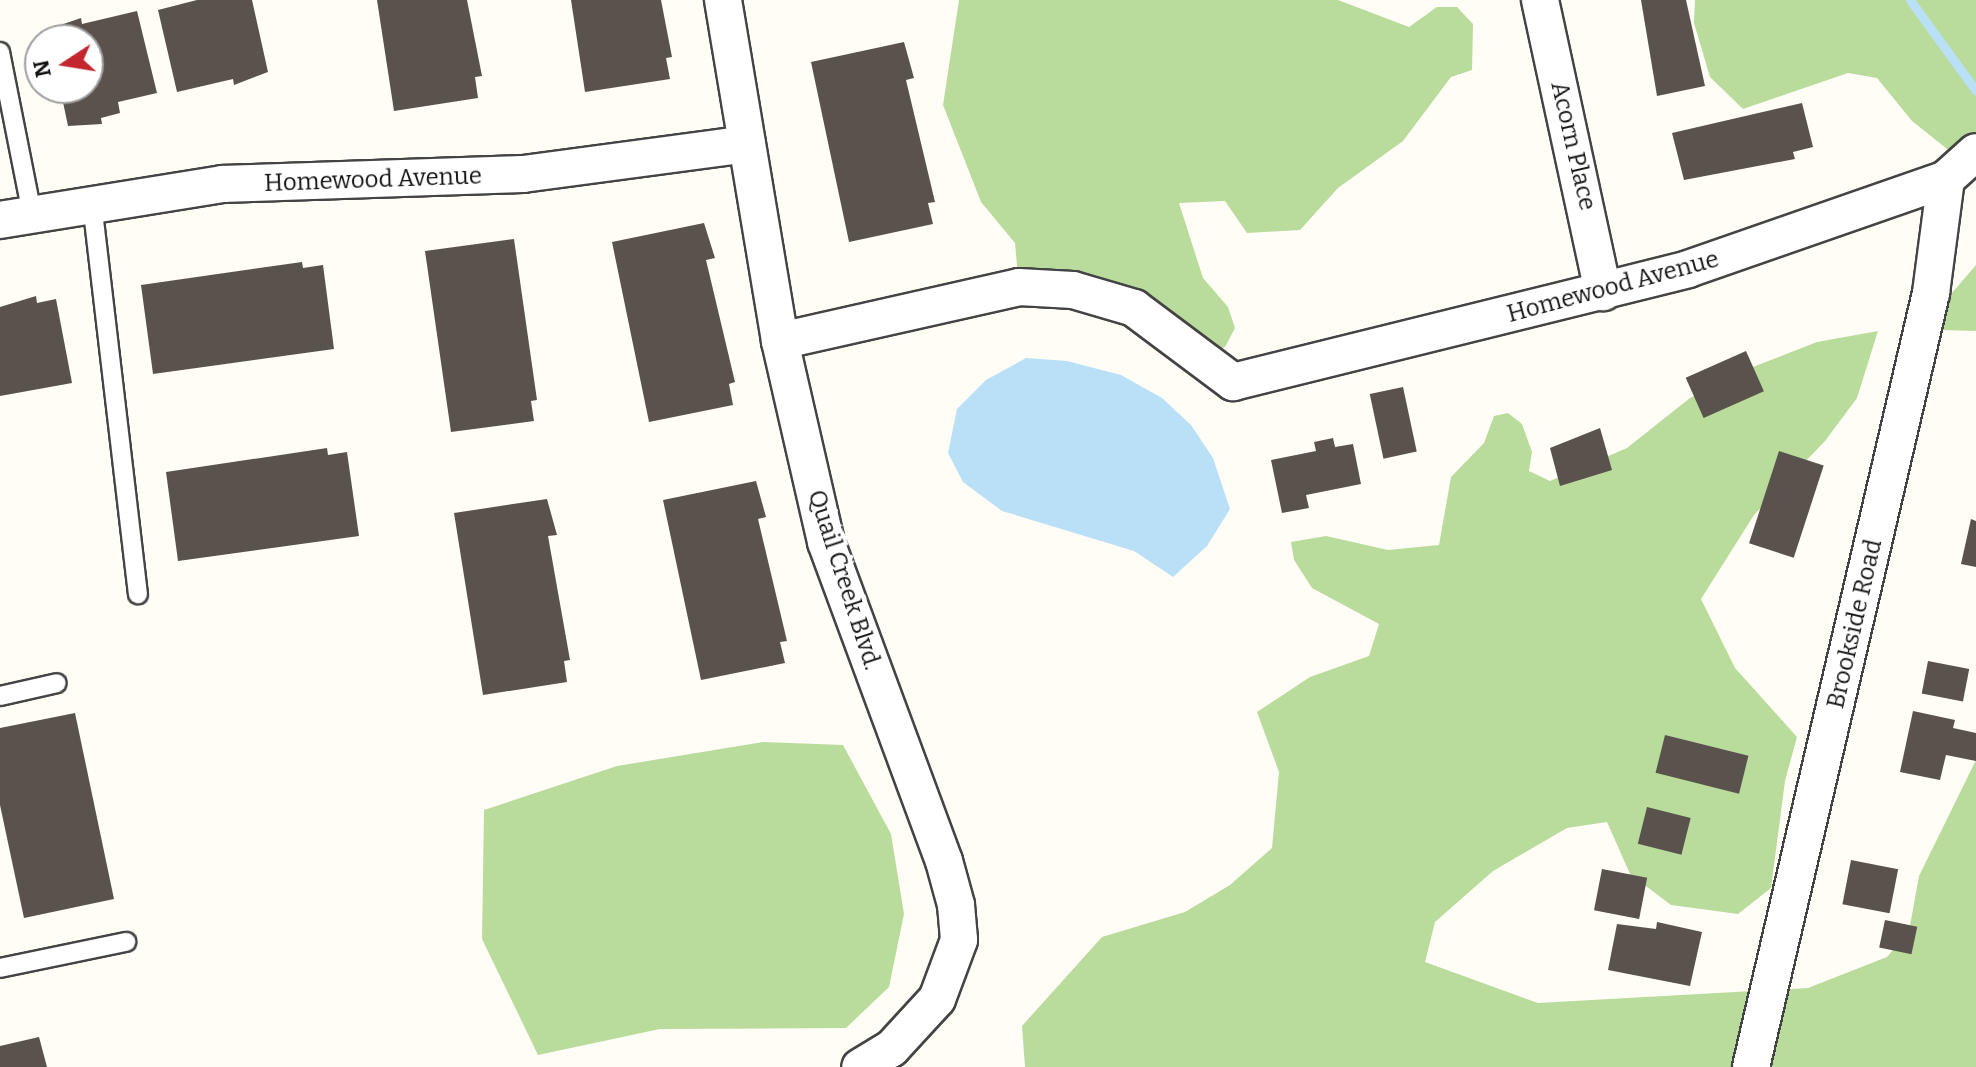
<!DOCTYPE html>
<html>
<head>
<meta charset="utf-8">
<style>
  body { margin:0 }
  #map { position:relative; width:1976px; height:1067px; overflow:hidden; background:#fffdf5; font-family:Bitter,serif }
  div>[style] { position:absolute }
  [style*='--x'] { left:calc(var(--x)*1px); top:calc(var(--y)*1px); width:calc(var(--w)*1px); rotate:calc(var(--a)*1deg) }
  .forest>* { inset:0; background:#b9dc9c }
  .water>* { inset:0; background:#b9e0f7 }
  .stream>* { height:9px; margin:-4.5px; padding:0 4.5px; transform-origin:4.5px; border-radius:4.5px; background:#b9e0f7 }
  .building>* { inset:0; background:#5a524d; transform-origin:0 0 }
  .roads { filter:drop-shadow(2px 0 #444) drop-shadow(-2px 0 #444) drop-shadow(0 2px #444) drop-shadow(0 -2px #444) }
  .service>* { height:18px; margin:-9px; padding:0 9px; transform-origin:9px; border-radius:9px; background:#fff }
  .minor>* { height:36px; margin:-18px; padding:0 18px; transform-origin:18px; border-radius:18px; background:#fff }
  span { translate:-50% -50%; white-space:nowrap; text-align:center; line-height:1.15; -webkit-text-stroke:8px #fff; paint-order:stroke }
  .street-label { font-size:24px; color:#111 }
  .north { position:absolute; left:24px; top:24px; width:80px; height:80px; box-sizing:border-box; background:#fff; border:2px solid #a0a0a0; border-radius:50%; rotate:258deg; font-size:22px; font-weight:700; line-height:32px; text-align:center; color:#111 }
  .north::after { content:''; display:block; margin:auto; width:28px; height:36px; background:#c4262e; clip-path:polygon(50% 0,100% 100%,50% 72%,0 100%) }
</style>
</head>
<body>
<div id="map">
  <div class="forest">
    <div style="clip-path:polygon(959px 0,1338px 0,1409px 27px,1437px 7px,1457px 7px,1473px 24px,1472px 70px,1451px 77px,1403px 141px,1338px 188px,1300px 230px,1247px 233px,1225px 201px,1179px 203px,1203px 278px,1228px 307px,1235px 328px,1225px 347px,1201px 358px,1134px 308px,1019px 287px,1015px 243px,981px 202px,943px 105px)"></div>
    <div style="clip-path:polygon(1695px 0,1976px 0,1976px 172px,1912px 121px,1877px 78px,1848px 73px,1743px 109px,1710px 77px,1694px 23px)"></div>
    <div style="clip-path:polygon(1976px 265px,1976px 331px,1941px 330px,1945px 301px)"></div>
    <div style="clip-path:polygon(1878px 331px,1857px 398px,1825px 441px,1754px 515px,1701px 599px,1735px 668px,1797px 737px,1785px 781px,1771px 888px,1738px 914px,1671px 905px,1630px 874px,1607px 822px,1567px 828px,1493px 871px,1435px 922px,1425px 962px,1538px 1003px,1808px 988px,1887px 957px,1909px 931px,1919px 876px,1976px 760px,1976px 1067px,1025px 1067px,1022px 1026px,1102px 937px,1185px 912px,1230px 885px,1272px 848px,1279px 772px,1257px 712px,1310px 677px,1369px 656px,1379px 624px,1312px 588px,1294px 560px,1291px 542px,1326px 536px,1388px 550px,1439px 545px,1451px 477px,1484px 443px,1494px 416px,1508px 413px,1522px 424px,1532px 452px,1529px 471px,1550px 481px,1627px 448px,1690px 398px,1745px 370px,1817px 342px)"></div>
    <div style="clip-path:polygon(763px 742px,843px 745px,891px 834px,904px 914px,889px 987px,846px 1028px,660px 1029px,538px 1055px,482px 939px,484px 810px,617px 766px)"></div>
  </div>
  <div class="water">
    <div style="clip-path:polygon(1026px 358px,1067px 361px,1121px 375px,1162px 398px,1191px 425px,1213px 458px,1230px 509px,1207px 546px,1173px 577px,1134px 551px,1002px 511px,963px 482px,948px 453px,957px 409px,986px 380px)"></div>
  </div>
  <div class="stream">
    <div style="--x:1910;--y:0;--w:112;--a:54"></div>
  </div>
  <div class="building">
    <div style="clip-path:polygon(197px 0,252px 0,268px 72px,234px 85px,233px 79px,177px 92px,158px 10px)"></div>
    <div style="clip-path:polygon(377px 0,467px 0,482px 76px,475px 77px,478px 98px,394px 111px)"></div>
    <div style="clip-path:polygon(571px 0,661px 0,672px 57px,666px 58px,670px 79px,585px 92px)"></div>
    <div style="clip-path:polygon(1641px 0,1686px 0,1705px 86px,1657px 96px)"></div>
    <div style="clip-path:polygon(137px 11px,157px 93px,118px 102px,120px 113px,101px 118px,102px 124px,68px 126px,60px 88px,88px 88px,88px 40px,49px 40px,46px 30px,81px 18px,82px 24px)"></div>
    <div style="clip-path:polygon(904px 42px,914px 78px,906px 80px,935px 202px,928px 203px,933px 224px,849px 242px,811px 62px)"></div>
    <div style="clip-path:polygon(1802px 103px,1813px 147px,1793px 152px,1795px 159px,1684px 180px,1672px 133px)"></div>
    <div style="clip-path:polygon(704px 223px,715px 258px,706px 260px,735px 382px,729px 384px,733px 405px,649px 422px,612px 242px)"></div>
    <div style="clip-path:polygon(514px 239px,537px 400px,531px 401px,534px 421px,451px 432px,425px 251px)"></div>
    <div style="clip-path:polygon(302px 262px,303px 268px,323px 265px,334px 349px,153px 374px,141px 285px)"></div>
    <div style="clip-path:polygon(36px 296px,37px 303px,56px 299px,72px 383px,0 396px,0 307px)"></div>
    <div style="left:1746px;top:351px;width:44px;height:66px;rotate:66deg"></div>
    <div style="left:1403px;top:387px;width:66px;height:34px;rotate:78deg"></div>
    <div style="clip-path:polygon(1600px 428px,1612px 470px,1560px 486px,1550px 448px)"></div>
    <div style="clip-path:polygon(1333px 438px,1335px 447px,1353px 444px,1361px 484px,1306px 495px,1309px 508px,1282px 513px,1271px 460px,1316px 451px,1314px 442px)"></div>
    <div style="clip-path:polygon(327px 448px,328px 455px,347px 452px,359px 536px,178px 561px,166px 472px)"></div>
    <div style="left:1779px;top:451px;width:47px;height:97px;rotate:18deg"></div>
    <div style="clip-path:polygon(756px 481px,766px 517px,758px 519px,787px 641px,780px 642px,785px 663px,701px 680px,663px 500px)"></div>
    <div style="clip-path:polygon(547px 499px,557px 535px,548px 536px,570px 660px,564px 661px,567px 682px,483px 695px,454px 513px)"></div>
    <div style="clip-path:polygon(1971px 519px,1976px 521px,1976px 567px,1961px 564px)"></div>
    <div style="left:1928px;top:661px;width:42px;height:33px;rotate:11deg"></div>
    <div style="clip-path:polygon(1913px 711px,1955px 720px,1953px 728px,1976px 733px,1976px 761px,1946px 755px,1940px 780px,1900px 772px)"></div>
    <div style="clip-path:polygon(75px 713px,114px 899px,24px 918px,0 805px,0 728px)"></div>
    <div style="left:1665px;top:735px;width:86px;height:39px;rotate:14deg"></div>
    <div style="left:1647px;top:807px;width:45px;height:38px;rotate:14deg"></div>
    <div style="left:1851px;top:860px;width:48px;height:45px;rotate:11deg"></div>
    <div style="left:1602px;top:869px;width:46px;height:42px;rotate:11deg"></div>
    <div style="left:1885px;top:920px;width:33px;height:28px;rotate:12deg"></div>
    <div style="clip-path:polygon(1657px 922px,1702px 932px,1690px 986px,1608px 970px,1617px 924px,1656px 929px)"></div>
    <div style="clip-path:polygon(39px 1037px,47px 1067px,0 1067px,0 1046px)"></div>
  </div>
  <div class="roads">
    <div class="service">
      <div style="--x:0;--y:52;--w:165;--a:78.8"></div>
      <div style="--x:92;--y:203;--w:394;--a:83.3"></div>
      <div style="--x:0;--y:696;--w:58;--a:-12.8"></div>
      <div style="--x:0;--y:968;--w:129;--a:-11.7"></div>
    </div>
    <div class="minor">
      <div style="--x:723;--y:0;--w:346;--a:80.5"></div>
      <div style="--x:780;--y:341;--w:206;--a:77.1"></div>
      <div style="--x:826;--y:542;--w:340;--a:69.7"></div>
      <div style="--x:944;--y:861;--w:46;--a:74.7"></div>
      <div style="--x:956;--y:905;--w:35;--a:85"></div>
      <div style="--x:959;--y:940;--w:63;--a:110.4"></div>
      <div style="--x:937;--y:999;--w:67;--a:132.6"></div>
      <div style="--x:892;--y:1048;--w:37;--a:149"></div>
      <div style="--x:1540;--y:0;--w:299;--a:77.8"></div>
      <div style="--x:0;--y:220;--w:225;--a:-9.2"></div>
      <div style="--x:222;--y:184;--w:301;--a:-1.9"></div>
      <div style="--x:523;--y:174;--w:226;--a:-7.6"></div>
      <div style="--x:780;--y:341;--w:245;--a:-12.7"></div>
      <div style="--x:1019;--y:287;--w:54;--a:3.2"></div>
      <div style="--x:1073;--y:290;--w:64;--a:16.4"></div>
      <div style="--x:1134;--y:308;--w:124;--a:36.8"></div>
      <div style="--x:1233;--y:382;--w:469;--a:-13.9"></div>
      <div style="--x:1688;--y:269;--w:273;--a:-19.2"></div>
      <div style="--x:1946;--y:179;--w:40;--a:-42"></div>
      <div style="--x:1751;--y:1067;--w:795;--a:-76.91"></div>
      <div style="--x:1931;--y:293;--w:115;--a:-82.5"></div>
    </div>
  </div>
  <div class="street-label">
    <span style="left:1573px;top:146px;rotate:77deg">Acorn Place</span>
    <span style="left:373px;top:180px;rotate:-2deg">Homewood Avenue</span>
    <span style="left:1613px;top:287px;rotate:-15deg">Homewood Avenue</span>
    <span style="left:844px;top:580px;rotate:72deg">Quail Creek Blvd.</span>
    <span style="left:1855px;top:624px;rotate:-77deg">Brookside Road</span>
  </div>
  <div class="north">N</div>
</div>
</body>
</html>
